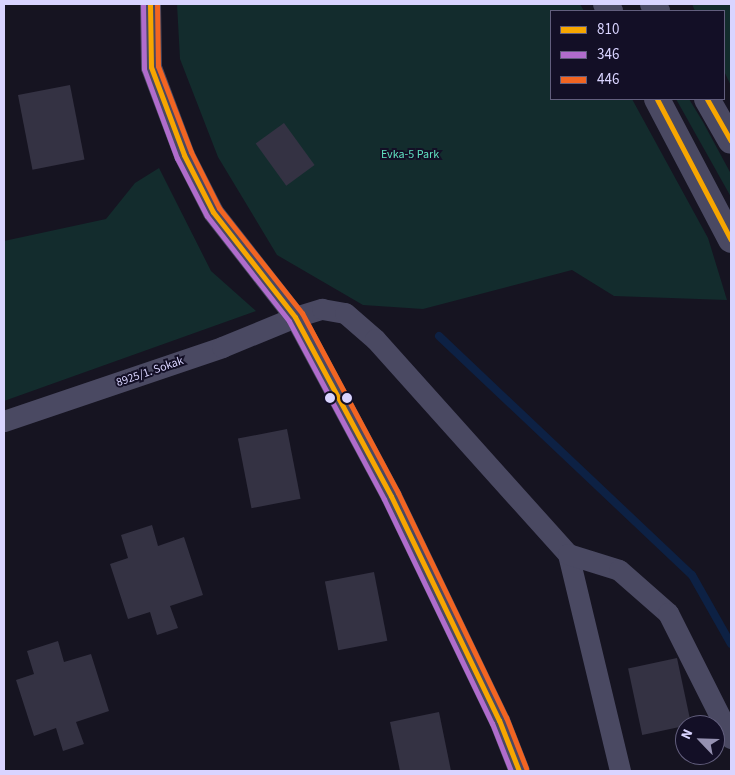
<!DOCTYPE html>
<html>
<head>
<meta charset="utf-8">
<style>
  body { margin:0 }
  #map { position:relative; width:735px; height:775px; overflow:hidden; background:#161421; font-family:"Source Sans 3",sans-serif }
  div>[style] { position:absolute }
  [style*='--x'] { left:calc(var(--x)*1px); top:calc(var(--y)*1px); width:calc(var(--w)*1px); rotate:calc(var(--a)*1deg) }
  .green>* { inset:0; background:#132c2d }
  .stream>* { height:8px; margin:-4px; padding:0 4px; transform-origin:4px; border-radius:4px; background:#0d2144 }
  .building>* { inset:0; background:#343243; transform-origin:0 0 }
  .minor>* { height:21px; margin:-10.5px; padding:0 10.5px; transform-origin:10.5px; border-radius:10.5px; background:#4a4962 }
  .tertiary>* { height:26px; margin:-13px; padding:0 13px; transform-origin:13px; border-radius:13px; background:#4a4962 }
  .bus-1>* { height:5px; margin:-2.5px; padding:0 2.5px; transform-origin:2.5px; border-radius:2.5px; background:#f7a600 }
  .bus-2>* { height:5px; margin:-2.5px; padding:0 2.5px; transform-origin:2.5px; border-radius:2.5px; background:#b06ccc }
  .bus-3>* { height:5px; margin:-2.5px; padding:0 2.5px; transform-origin:2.5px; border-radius:2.5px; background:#f26522 }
  .dots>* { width:14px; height:14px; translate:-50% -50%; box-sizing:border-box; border:2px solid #130f26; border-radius:50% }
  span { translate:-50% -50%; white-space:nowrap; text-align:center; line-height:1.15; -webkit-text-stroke:4px #130f26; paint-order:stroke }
  .park-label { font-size:12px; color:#5fe0c0 }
  .street-label { font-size:12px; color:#d9d4ff }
  .frame { position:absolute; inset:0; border:5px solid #d9d4ff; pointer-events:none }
  .legend { position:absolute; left:550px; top:10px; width:175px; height:90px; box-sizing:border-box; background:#130f26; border:1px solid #625e7d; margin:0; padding:6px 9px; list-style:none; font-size:15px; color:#d9d4ff }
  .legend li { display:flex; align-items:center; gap:10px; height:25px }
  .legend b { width:25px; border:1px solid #625e7d }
  .north { position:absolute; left:675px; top:715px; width:50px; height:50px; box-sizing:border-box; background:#130f26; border:1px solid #625e7d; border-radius:50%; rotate:294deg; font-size:14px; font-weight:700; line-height:20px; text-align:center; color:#d9d4ff }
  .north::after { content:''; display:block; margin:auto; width:18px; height:22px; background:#9591b1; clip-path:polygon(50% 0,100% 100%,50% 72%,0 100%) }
</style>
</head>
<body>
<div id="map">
  <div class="green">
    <div style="clip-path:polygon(177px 4px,580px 4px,584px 11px,551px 11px,551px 99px,632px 99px,708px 238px,727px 300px,614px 296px,572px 270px,423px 309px,363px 305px,277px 255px,218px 157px,180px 59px)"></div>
    <div style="clip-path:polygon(692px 4px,731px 4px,731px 86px,724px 71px,724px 11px,695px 11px)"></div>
    <div style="clip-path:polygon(676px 99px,689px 99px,703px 122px,731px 174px,731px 197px)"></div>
    <div style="clip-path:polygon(159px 168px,211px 271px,256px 311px,4px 401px,4px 241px,106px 219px,135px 183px)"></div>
  </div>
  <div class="stream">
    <div style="--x:439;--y:336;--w:348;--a:43.4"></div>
    <div style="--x:692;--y:575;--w:79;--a:60.5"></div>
  </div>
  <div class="building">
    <div style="left:70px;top:85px;width:76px;height:53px;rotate:79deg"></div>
    <div style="left:284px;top:123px;width:52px;height:35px;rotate:54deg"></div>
    <div style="left:287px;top:429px;width:71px;height:50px;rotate:79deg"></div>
    <div style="clip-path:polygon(152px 525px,158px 546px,184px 537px,203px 595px,170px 606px,178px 628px,157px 635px,150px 612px,128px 619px,110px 564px,128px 558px,121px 535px)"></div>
    <div style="left:374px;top:572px;width:70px;height:50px;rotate:79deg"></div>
    <div style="clip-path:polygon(58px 641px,64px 662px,91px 654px,109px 711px,76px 722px,84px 744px,63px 751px,56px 728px,34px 736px,16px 680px,34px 674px,27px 651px)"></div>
    <div style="left:677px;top:658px;width:68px;height:50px;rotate:78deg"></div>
    <div style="clip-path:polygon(439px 712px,451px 771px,400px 771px,390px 722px)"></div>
  </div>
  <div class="minor">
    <div style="--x:150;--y:4;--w:63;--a:89.1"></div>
    <div style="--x:151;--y:67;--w:94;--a:69.4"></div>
    <div style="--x:184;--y:155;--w:64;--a:63"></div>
    <div style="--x:213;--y:212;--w:133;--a:52"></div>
    <div style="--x:295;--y:317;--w:203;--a:61.8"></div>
    <div style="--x:391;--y:496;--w:249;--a:64.3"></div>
    <div style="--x:499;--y:720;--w:55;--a:68.6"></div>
    <div style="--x:4;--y:421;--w:230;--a:-18.7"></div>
    <div style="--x:222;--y:347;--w:79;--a:-22.3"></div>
    <div style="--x:295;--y:317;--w:28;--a:-17"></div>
    <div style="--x:322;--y:309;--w:23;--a:10"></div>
    <div style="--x:345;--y:313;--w:40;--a:41"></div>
    <div style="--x:375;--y:339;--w:289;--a:48.1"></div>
    <div style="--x:568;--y:554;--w:223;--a:76.5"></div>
    <div style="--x:568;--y:554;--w:53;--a:17.4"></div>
    <div style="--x:619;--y:570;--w:65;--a:41.3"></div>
    <div style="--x:668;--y:613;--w:140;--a:63.3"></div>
  </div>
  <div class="tertiary">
    <div style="--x:606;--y:4;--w:8;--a:60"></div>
    <div style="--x:653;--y:4;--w:8;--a:60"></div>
    <div style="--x:657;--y:99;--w:159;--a:62.3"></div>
    <div style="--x:707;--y:99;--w:48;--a:60.3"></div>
  </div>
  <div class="bus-1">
    <div style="--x:150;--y:4;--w:63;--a:89.1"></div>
    <div style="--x:151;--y:67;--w:94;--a:69.4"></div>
    <div style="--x:184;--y:155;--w:64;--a:63"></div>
    <div style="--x:213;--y:212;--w:133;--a:52"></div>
    <div style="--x:295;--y:317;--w:203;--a:61.8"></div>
    <div style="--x:391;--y:496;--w:249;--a:64.3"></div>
    <div style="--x:499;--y:720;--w:55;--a:68.6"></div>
    <div style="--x:657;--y:99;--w:159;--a:62.3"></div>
    <div style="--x:707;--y:99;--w:48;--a:60.3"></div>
  </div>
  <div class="bus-2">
    <div style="--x:143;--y:4;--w:65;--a:89.1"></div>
    <div style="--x:144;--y:69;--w:95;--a:69.7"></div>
    <div style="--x:177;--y:158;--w:65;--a:62.7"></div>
    <div style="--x:207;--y:216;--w:133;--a:52"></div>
    <div style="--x:289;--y:321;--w:202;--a:61.9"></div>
    <div style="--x:384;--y:499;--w:249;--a:64.3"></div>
    <div style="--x:492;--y:723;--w:52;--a:68.4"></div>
  </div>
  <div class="bus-3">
    <div style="--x:157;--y:4;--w:62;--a:89.1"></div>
    <div style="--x:158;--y:66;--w:92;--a:69"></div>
    <div style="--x:191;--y:152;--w:63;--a:63.4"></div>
    <div style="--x:219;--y:208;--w:134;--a:51.7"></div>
    <div style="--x:302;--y:313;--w:204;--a:61.9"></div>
    <div style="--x:398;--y:493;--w:249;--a:64.3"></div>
    <div style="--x:506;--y:717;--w:55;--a:68.6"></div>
  </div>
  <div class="dots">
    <div style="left:330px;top:398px;background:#d9d4ff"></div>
    <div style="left:347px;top:398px;background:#d9d4ff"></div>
  </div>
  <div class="park-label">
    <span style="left:410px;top:155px">Evka-5 Park</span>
  </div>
  <div class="street-label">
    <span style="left:150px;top:372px;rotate:-19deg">8925/1. Sokak</span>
  </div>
  <div class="frame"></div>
  <ul class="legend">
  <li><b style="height:6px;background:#f7a600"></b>810</li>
  <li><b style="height:6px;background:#b06ccc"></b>346</li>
  <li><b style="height:6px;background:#f26522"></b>446</li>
  </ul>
  <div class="north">N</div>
</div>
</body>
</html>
